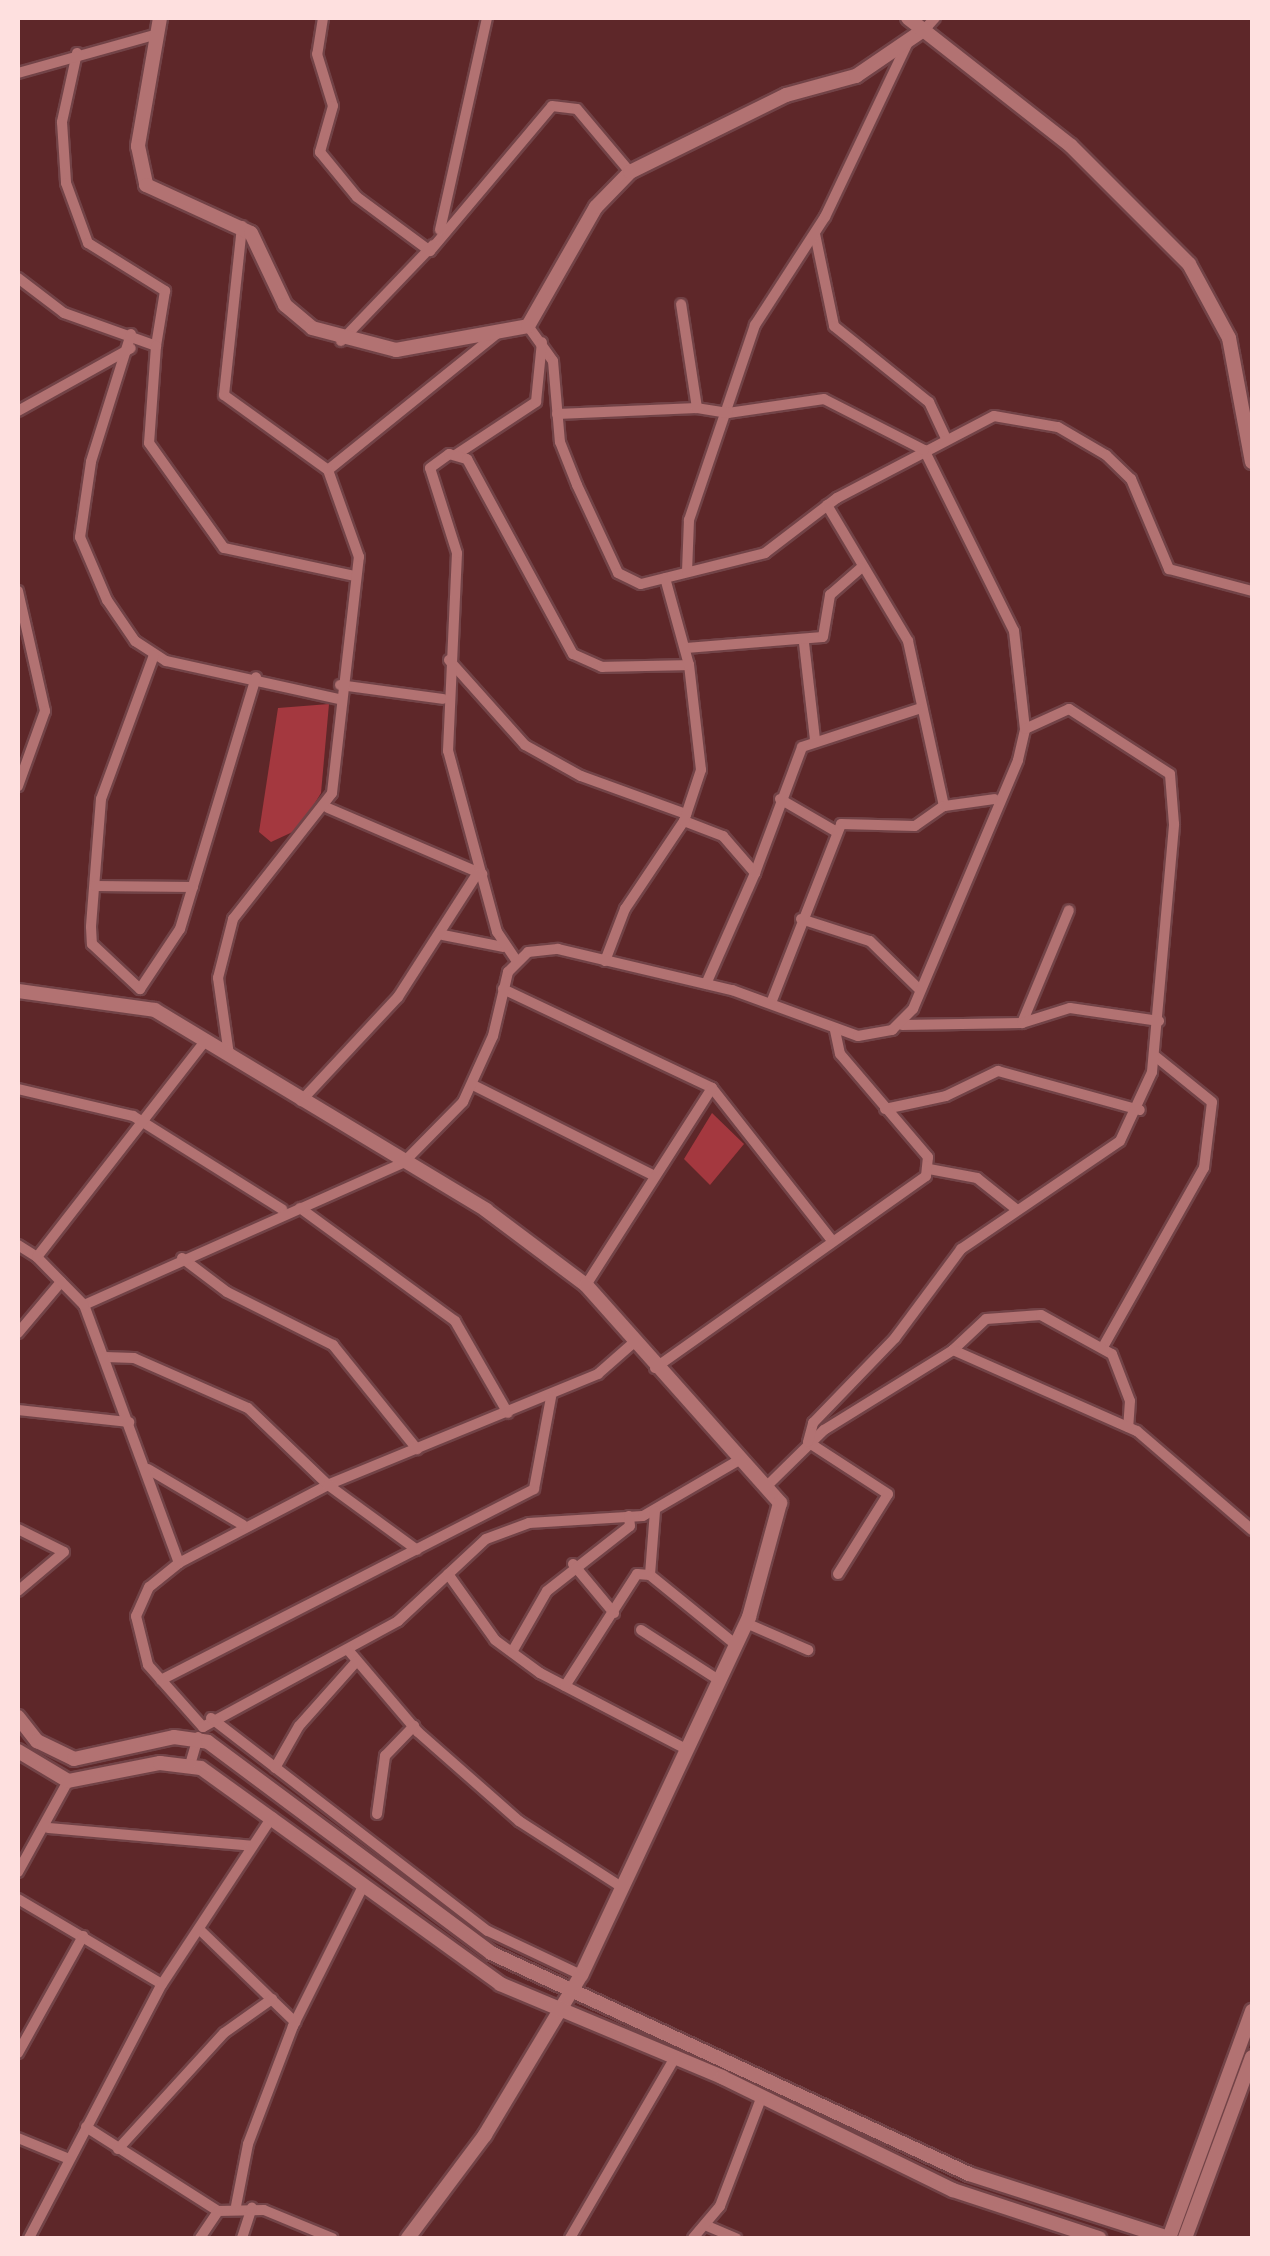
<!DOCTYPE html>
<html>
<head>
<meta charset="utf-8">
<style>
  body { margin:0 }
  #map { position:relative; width:1270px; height:2256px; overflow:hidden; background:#5e2729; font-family:Ubuntu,sans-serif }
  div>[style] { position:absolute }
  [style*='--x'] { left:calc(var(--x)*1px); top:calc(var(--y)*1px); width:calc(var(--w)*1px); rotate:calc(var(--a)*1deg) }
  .green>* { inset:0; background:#a4383f }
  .roads { filter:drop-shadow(2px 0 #724347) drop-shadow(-2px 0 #724347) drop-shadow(0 2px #724347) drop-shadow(0 -2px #724347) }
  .street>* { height:10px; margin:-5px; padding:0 5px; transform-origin:5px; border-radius:5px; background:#b27272 }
  .secondary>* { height:14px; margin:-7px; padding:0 7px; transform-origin:7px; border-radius:7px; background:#b27272 }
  span { translate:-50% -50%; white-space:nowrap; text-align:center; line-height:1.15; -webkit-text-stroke:8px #521c1f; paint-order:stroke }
  .frame { position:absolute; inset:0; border:20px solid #fee0df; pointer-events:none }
</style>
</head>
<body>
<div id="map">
  <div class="green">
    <div style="clip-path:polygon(329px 704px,321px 793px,299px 829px,271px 842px,259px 832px,278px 708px)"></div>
    <div style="clip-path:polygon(712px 1113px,744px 1144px,710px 1185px,684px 1159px)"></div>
  </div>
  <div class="roads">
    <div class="street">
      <div style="--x:323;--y:18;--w:36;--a:99"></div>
      <div style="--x:317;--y:54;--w:54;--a:72.9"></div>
      <div style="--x:333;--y:106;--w:48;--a:105.8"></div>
      <div style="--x:320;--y:152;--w:58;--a:50.6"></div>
      <div style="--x:357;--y:197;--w:91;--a:36.5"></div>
      <div style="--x:430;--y:251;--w:189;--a:-49.9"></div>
      <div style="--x:552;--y:106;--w:25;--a:7"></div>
      <div style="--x:577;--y:109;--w:82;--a:49.9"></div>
      <div style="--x:925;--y:29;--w:15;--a:-48"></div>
      <div style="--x:77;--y:53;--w:71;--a:102.3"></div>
      <div style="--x:62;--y:122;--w:61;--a:86.2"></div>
      <div style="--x:66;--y:183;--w:64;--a:69.9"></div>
      <div style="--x:88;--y:243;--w:91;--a:31.9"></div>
      <div style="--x:165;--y:291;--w:56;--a:99.3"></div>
      <div style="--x:18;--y:73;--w:145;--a:-15.6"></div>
      <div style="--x:440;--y:230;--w:217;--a:-77.5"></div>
      <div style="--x:815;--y:234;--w:94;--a:78.3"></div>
      <div style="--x:834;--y:326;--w:122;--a:38.7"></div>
      <div style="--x:929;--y:402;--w:38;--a:65"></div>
      <div style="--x:18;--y:278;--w:58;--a:37.3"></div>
      <div style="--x:64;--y:313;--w:98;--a:19.7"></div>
      <div style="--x:156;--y:346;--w:97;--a:94.1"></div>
      <div style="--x:149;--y:443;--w:129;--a:54.5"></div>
      <div style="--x:224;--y:548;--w:134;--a:12.1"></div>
      <div style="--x:528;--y:326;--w:43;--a:54.5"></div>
      <div style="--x:553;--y:361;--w:81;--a:85.1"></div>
      <div style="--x:560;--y:442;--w:46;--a:68.4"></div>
      <div style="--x:577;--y:485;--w:97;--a:65"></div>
      <div style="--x:618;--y:573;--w:25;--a:26"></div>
      <div style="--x:641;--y:584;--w:128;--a:-14"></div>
      <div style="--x:765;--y:553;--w:91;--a:-37.4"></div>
      <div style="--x:837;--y:498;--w:177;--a:-27.6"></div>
      <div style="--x:994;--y:416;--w:65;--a:9.8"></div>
      <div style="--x:1058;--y:427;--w:56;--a:30.3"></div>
      <div style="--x:1106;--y:455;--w:35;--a:44"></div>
      <div style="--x:1131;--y:479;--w:98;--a:67.1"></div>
      <div style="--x:1169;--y:569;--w:86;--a:14.8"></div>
      <div style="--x:131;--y:334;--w:134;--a:107.4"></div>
      <div style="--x:91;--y:462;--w:76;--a:98.3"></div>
      <div style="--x:80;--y:537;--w:69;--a:66.8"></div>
      <div style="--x:107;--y:600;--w:50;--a:55.7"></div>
      <div style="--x:135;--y:641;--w:37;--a:33"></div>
      <div style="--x:166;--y:661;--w:177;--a:12.4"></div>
      <div style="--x:341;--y:341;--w:133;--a:-46.2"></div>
      <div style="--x:18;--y:411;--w:129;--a:-29.1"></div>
      <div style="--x:557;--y:414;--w:140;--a:-2.5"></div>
      <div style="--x:457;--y:454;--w:95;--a:-33.4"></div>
      <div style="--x:536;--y:402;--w:60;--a:-84.3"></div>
      <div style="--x:328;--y:470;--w:218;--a:-38.9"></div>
      <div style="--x:827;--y:505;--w:158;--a:59.2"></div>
      <div style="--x:908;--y:641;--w:169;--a:77.7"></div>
      <div style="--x:687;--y:572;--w:52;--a:-87.8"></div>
      <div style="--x:689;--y:520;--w:206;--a:-71.3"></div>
      <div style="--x:755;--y:325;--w:129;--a:-57.1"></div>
      <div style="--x:825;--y:217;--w:191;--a:-64.6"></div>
      <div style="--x:18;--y:591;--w:123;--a:77.3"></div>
      <div style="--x:45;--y:711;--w:80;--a:109.8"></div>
      <div style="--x:804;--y:643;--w:98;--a:83.5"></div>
      <div style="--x:686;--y:648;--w:137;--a:-4.6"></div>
      <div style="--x:823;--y:637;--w:43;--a:-80.5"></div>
      <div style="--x:830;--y:595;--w:41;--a:-41.1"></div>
      <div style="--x:154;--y:655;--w:153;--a:110.2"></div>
      <div style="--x:101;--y:799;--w:128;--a:94.5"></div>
      <div style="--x:91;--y:927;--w:17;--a:87"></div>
      <div style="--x:92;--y:944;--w:66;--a:43.2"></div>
      <div style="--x:140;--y:989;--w:72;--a:-56.3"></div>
      <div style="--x:180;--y:929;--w:263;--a:-73.2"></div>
      <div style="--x:449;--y:660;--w:114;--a:48.2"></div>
      <div style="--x:525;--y:745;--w:64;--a:29"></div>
      <div style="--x:581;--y:776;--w:112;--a:19.9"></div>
      <div style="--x:340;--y:685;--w:104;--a:7.7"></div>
      <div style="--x:780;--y:799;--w:64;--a:30.2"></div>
      <div style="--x:328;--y:808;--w:168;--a:23.2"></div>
      <div style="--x:684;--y:821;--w:42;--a:21"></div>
      <div style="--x:723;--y:836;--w:49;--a:49.1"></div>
      <div style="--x:755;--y:873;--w:121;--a:113.8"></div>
      <div style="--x:755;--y:873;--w:134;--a:-69.5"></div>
      <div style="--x:802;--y:747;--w:122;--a:-18.1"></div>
      <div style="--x:95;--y:886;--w:98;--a:0.6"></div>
      <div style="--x:801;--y:919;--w:72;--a:17.7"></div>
      <div style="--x:870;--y:941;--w:70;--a:44.4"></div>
      <div style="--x:443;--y:935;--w:61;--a:11.3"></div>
      <div style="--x:516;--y:960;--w:34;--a:-124"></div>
      <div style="--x:497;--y:932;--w:188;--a:-105.1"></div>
      <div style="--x:448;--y:751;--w:198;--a:-87.4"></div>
      <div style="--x:457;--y:553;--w:89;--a:-107.6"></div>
      <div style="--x:430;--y:468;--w:24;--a:-36"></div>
      <div style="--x:449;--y:454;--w:19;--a:16"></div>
      <div style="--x:467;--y:459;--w:222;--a:61.5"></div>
      <div style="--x:573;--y:654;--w:32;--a:24"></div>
      <div style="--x:602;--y:667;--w:87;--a:-1.3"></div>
      <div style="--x:605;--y:961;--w:56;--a:-69"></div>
      <div style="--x:625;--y:909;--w:106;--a:-56.2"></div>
      <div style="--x:684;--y:821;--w:54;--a:-71.6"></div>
      <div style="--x:701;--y:770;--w:106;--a:-96.5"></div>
      <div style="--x:689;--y:665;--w:90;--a:-105.4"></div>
      <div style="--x:503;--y:989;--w:231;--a:25.3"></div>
      <div style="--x:712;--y:1088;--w:192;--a:51.8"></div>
      <div style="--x:771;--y:1003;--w:192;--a:-68.6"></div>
      <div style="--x:841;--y:824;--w:74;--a:1.5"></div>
      <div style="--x:915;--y:826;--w:35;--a:-35"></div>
      <div style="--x:944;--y:806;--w:51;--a:-7.8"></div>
      <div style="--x:1022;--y:1023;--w:122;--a:-67.4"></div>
      <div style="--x:902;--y:1025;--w:120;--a:-1"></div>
      <div style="--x:1022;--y:1023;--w:50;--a:-17.4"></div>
      <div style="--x:1070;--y:1008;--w:90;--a:8.3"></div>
      <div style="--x:229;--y:1055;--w:78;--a:-98.1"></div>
      <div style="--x:218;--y:978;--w:61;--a:-75.7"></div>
      <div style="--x:233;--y:919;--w:160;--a:-51.8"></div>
      <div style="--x:332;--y:793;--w:238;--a:-83.5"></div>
      <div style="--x:359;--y:557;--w:92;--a:-109.6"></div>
      <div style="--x:328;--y:470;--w:128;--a:-144.2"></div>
      <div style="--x:224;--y:395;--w:170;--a:-83.9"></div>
      <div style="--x:473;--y:1085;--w:201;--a:26.6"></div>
      <div style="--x:18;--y:1089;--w:118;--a:13.2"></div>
      <div style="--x:133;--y:1116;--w:176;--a:32"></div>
      <div style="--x:301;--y:1101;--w:142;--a:-47"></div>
      <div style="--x:398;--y:997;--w:146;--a:-57.3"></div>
      <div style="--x:885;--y:1109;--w:62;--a:-12"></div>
      <div style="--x:946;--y:1096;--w:58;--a:-25.7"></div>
      <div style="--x:998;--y:1071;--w:147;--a:15.4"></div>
      <div style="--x:929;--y:1169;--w:49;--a:10.6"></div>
      <div style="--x:977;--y:1178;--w:50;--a:38.5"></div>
      <div style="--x:300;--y:1208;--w:192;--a:36.1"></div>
      <div style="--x:455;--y:1321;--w:106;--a:60.1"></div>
      <div style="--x:18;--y:1245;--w:22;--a:32"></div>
      <div style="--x:182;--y:1258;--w:56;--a:37.1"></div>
      <div style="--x:227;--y:1292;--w:119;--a:26.6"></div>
      <div style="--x:333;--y:1345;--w:134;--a:51.1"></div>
      <div style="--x:586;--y:1285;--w:234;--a:-57.4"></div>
      <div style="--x:84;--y:1305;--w:349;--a:-24"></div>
      <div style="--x:403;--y:1163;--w:86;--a:-45.5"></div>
      <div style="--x:463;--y:1102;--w:72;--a:-65.6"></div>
      <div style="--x:493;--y:1036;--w:66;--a:-76.8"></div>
      <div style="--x:508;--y:972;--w:28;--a:-45"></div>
      <div style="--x:528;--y:952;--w:30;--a:-6"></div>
      <div style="--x:558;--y:949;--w:179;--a:13.3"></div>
      <div style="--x:732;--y:990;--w:134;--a:20.1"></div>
      <div style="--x:858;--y:1036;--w:35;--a:-10"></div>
      <div style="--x:892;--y:1030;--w:30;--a:-45"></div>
      <div style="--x:913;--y:1009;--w:270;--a:-67.1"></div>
      <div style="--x:1018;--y:760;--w:32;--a:-77"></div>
      <div style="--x:1025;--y:729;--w:99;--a:-96.4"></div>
      <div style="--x:1014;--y:631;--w:202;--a:-116.4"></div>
      <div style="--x:924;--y:450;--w:112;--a:-153"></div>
      <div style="--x:824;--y:399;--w:97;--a:171.7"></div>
      <div style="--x:728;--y:413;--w:31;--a:-171"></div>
      <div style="--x:697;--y:408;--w:105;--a:-98.7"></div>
      <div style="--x:18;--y:1333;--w:67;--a:-49.9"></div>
      <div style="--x:632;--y:1344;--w:45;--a:138.6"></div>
      <div style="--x:598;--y:1374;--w:292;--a:157.7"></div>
      <div style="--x:328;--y:1485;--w:168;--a:152.4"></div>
      <div style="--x:179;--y:1563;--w:38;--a:141"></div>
      <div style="--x:149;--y:1587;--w:32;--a:114"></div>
      <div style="--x:136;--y:1616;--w:50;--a:76.2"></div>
      <div style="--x:148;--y:1665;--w:83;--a:48.4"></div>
      <div style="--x:203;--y:1727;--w:222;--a:-28.5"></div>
      <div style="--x:398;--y:1621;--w:120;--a:-43"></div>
      <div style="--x:486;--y:1539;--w:46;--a:-20.4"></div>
      <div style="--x:529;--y:1523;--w:114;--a:-3.5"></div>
      <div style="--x:643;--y:1516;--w:113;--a:-30.2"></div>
      <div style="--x:1103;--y:1347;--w:206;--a:-60.6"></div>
      <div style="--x:1204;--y:1168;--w:66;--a:-83.1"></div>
      <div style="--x:1212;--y:1102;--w:73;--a:-141.1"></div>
      <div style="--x:953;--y:1350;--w:45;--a:-43.2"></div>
      <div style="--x:986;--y:1319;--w:55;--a:-4.2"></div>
      <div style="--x:1041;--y:1315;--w:81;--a:28.8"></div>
      <div style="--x:1112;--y:1354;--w:50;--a:69"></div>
      <div style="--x:1130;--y:1401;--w:26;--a:94"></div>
      <div style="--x:105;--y:1357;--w:29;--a:2"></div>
      <div style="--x:134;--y:1358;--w:124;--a:23.7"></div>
      <div style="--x:248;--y:1408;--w:111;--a:43.9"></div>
      <div style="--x:328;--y:1485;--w:110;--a:36.1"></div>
      <div style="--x:655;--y:1368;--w:332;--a:-35.3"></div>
      <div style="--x:926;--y:1176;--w:19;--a:-84"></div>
      <div style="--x:928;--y:1157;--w:135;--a:-130.5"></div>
      <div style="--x:840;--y:1054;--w:25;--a:-102"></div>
      <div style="--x:18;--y:1410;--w:112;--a:6.2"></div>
      <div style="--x:148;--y:1469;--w:110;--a:30.5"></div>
      <div style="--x:771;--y:1482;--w:74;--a:-44.5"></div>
      <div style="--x:824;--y:1430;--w:152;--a:-31.8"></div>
      <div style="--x:953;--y:1350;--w:201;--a:23.8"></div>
      <div style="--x:1137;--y:1431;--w:152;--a:40.7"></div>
      <div style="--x:655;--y:1511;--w:64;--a:94.5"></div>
      <div style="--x:650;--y:1575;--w:111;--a:39.1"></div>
      <div style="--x:18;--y:1529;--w:51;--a:26.6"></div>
      <div style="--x:64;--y:1552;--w:60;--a:139.7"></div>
      <div style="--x:179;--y:1563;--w:275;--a:-110.2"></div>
      <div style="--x:84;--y:1305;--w:67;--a:-134.4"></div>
      <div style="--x:37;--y:1257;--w:274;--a:-52.1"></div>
      <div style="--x:573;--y:1564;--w:64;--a:50.1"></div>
      <div style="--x:448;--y:1574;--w:81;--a:54.5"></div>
      <div style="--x:495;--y:1640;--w:56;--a:36.3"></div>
      <div style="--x:540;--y:1673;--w:167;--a:27.5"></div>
      <div style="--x:838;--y:1574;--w:94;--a:-58"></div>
      <div style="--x:888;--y:1494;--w:95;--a:-147"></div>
      <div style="--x:808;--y:1442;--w:20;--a:-75"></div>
      <div style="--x:813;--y:1423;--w:118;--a:-46"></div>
      <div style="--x:895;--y:1338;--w:111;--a:-53.4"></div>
      <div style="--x:961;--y:1249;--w:192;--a:-34.2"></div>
      <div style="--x:1120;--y:1141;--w:76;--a:-65.1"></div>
      <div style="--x:1152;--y:1072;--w:249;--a:-84.9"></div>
      <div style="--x:1174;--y:824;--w:50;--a:-94.6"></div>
      <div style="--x:1170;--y:774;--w:120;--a:-147.2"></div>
      <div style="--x:1069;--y:709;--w:48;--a:155.6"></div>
      <div style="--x:746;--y:1623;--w:68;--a:23.5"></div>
      <div style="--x:641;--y:1630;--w:94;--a:32.8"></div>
      <div style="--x:349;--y:1651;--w:106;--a:49.6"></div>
      <div style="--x:418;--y:1732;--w:135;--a:41.4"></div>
      <div style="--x:519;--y:1821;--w:124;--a:32.8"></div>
      <div style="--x:512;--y:1652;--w:70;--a:-60.2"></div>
      <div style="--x:547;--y:1591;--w:105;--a:-38.1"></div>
      <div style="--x:630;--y:1526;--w:10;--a:-96"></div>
      <div style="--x:161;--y:1680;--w:419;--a:-27.1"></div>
      <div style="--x:534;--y:1489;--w:94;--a:-79.5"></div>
      <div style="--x:565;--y:1686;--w:133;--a:-57.3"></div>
      <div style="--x:637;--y:1574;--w:13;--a:4"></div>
      <div style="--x:211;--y:1718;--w:349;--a:37.6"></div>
      <div style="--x:488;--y:1931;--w:103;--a:25.3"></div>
      <div style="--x:190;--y:1765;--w:29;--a:-74"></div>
      <div style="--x:275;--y:1768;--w:48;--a:-60.3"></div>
      <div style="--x:299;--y:1726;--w:87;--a:-48.3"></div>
      <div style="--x:377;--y:1814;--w:59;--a:-82.1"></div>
      <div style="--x:385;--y:1756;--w:42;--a:-46"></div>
      <div style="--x:48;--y:1828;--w:205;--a:5"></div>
      <div style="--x:18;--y:1872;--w:104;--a:-61.2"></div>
      <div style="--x:18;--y:1899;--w:167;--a:30.6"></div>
      <div style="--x:199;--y:1929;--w:134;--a:44.1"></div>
      <div style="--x:18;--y:2053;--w:134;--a:-60.9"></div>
      <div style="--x:86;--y:2127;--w:156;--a:32.5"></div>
      <div style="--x:218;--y:2211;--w:46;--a:-1.2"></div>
      <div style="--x:264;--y:2210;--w:74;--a:22.4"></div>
      <div style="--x:18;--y:2138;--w:55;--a:22.4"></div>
      <div style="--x:118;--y:2149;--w:157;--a:-47.6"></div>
      <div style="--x:224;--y:2033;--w:59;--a:-35.3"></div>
      <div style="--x:236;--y:2206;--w:63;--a:-79"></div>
      <div style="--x:248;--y:2144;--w:126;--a:-69.1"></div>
      <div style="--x:293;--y:2026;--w:157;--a:-63.4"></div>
      <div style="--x:705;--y:2225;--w:34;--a:23"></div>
      <div style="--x:29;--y:2238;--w:287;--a:-62.4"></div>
      <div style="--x:162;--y:1984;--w:200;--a:-56.6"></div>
      <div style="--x:200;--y:2238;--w:32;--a:-56"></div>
      <div style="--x:242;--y:2238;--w:32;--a:-72"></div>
      <div style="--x:570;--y:2238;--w:211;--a:-59.8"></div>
      <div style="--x:693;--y:2238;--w:42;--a:-49.8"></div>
      <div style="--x:720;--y:2206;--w:118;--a:-69.1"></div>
    </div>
    <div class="secondary">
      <div style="--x:160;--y:18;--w:130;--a:99.8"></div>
      <div style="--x:138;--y:146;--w:40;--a:78"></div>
      <div style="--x:146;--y:185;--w:115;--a:24.6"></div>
      <div style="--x:251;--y:233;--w:80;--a:64.7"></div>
      <div style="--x:285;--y:305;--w:35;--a:40"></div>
      <div style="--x:312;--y:328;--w:87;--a:14.7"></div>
      <div style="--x:396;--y:350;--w:134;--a:-10.3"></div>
      <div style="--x:528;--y:326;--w:137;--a:-60.3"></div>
      <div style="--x:596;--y:207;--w:49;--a:-45.8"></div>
      <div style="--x:630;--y:172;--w:174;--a:-26.3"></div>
      <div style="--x:786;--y:95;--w:73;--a:-15.2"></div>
      <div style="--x:856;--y:76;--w:83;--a:-34.3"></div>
      <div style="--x:908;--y:18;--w:207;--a:38.1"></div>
      <div style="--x:1071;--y:146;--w:167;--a:45"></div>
      <div style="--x:1189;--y:264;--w:84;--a:61.6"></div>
      <div style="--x:1229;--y:338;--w:126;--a:79.5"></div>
      <div style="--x:18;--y:991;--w:138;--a:7.9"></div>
      <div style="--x:155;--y:1010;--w:387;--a:31.1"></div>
      <div style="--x:486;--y:1210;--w:125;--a:36.9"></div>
      <div style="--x:586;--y:1285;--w:292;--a:48.3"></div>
      <div style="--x:780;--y:1503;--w:118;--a:105.2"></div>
      <div style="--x:749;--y:1617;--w:395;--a:115.1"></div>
      <div style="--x:581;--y:1975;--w:187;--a:121"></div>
      <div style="--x:485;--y:2135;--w:129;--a:126.8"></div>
      <div style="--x:18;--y:1717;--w:31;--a:52"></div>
      <div style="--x:37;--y:1741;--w:41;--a:25.9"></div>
      <div style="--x:74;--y:1759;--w:102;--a:-12.4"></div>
      <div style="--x:174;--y:1737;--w:34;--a:8"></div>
      <div style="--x:208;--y:1742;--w:353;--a:36.7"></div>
      <div style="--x:491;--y:1953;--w:527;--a:24.81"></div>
      <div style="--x:969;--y:2174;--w:209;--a:17.8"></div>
      <div style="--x:18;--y:1751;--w:58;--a:31"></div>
      <div style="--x:68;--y:1781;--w:94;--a:-11.1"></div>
      <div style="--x:160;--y:1763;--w:41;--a:7"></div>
      <div style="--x:201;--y:1768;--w:369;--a:35.8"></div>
      <div style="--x:500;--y:1984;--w:241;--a:22.7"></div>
      <div style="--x:722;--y:2077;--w:257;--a:26.1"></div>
      <div style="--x:953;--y:2190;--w:154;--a:18.2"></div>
      <div style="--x:1169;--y:2238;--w:242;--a:-69.9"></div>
      <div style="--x:1185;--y:2238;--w:193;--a:-69.7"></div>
    </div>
  </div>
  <div class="frame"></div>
</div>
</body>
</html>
